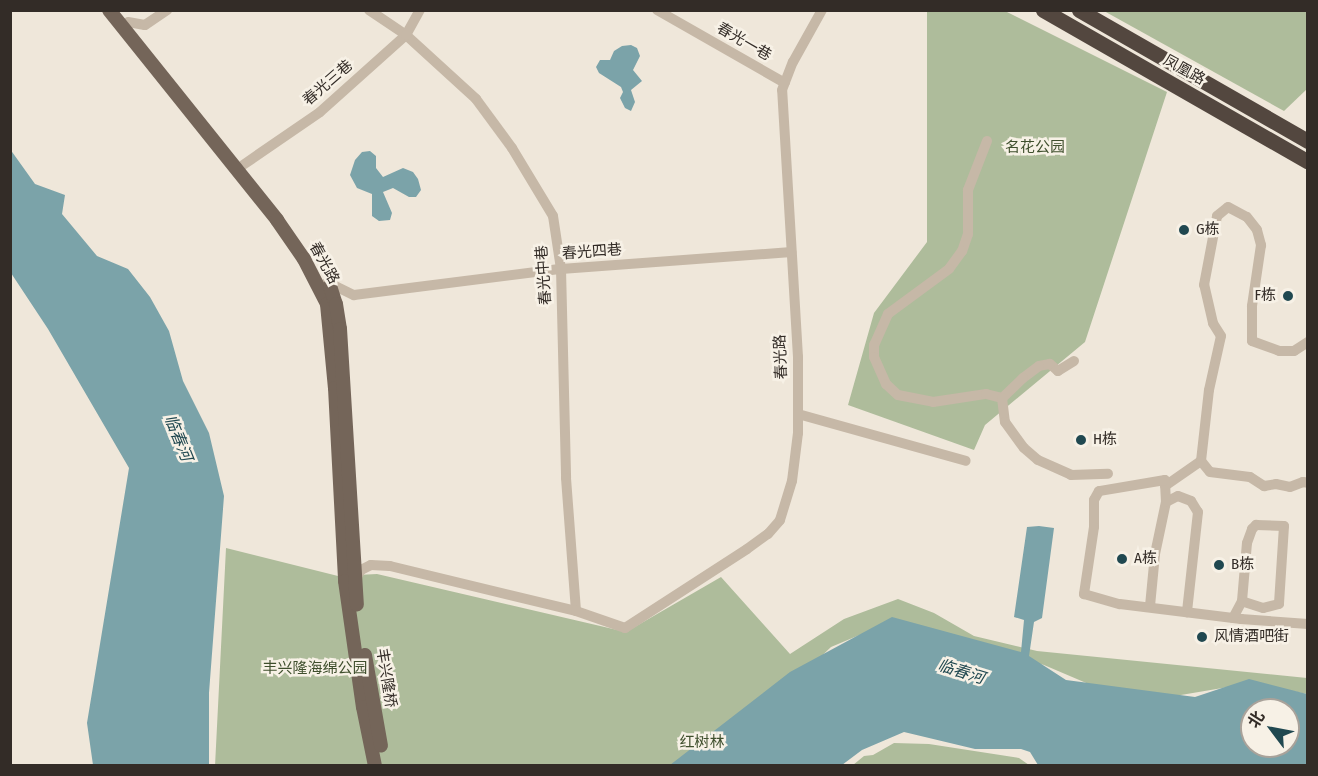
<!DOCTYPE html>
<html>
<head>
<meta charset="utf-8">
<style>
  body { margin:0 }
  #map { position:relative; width:1318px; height:776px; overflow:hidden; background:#efe7da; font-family:"Fira Sans Condensed","Noto Sans SC",sans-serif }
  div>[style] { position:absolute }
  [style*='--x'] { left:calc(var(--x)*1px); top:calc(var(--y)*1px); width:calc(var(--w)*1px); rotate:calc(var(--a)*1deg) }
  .green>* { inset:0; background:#aebc9b }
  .water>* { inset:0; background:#7ba3a9 }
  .minor>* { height:10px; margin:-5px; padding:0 5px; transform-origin:5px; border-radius:5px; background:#c6b8a7 }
  .major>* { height:14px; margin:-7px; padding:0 7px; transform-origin:7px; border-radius:7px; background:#746559 }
  .highway>* { height:15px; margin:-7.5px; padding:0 7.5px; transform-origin:7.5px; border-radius:7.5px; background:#53473f }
  .dots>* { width:16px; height:16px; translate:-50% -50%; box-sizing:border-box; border:3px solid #f7f1e6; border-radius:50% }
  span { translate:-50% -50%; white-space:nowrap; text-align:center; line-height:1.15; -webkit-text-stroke:5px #f7f1e6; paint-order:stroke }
  .street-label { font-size:15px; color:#332c27 }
  .park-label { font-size:15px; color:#3f4f2d }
  .poi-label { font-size:15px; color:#332c27 }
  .left { translate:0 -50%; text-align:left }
  .right { translate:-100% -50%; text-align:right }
  .water-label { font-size:16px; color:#204850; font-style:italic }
  .frame { position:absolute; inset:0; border:12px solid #332c27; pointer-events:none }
  .north { position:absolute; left:1240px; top:698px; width:60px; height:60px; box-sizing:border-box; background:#f7f1e6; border:2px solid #a9a29a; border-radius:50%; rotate:302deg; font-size:16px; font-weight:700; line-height:24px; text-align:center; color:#332c27 }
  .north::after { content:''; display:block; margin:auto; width:21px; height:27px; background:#204850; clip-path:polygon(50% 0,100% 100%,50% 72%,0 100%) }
</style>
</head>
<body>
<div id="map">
  <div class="green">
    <div style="clip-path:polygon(927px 11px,1005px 11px,1167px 92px,1085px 342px,985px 425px,974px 450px,848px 405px,874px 313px,927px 242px)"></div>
    <div style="clip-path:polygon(1104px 11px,1307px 11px,1307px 89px,1284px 111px)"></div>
    <div style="clip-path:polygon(226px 548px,338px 576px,377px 574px,626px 632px,721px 577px,790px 654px,844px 619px,898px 599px,934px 613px,974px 636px,1037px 651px,1307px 678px,1307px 694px,1252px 683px,1175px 696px,1098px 688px,1044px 665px,895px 620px,831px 647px,707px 765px,215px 766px)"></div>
    <div style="clip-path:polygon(894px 743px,929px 744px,1019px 758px,1029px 765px,853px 765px,864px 756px,873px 755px)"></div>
  </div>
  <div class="water">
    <div style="clip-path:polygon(631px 45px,637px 48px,640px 56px,633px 70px,642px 81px,631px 90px,635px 102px,631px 111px,625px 108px,620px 98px,623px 92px,621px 87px,599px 73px,596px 67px,600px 60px,610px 60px,614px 51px,622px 46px)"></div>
    <div style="clip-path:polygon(10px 149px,35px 184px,65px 195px,62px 214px,97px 256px,128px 269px,150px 297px,169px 331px,183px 381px,209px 433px,224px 496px,209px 693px,209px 765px,93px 765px,87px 723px,129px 468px,48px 329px,11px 273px)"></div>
    <div style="clip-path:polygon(370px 151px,376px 156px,376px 168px,383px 177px,403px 168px,413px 172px,418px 179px,421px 190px,416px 197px,409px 197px,393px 188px,383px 192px,392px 213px,390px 220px,379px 221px,372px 216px,372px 194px,357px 188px,350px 175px,355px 160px,362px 152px)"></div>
    <div style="clip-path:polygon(evenodd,1039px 526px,1054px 528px,1042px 618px,1034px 622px,1029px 656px,1066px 680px,1195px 697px,1249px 679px,1307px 694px,1307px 765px,1038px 765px,1030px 752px,1021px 749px,975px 749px,904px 732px,862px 750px,842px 765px,670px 765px,790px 672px,892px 617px,1021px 652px,1024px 620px,1014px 617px,1027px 527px,1039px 526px,1252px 710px,1288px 710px,1288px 746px,1252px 746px,1252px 710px)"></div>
  </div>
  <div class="minor">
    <div style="--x:369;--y:10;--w:45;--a:34"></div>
    <div style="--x:406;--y:35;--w:95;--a:42.4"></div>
    <div style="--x:476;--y:99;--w:61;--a:53.7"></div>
    <div style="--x:512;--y:148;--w:79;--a:58.9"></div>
    <div style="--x:553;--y:216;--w:54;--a:81.4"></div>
    <div style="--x:561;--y:269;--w:209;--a:88.6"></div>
    <div style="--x:566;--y:478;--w:133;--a:85.7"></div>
    <div style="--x:657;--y:10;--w:147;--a:29.7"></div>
    <div style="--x:128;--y:22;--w:17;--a:10"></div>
    <div style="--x:145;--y:25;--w:27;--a:-34"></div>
    <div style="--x:987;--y:141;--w:53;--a:111.2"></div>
    <div style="--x:968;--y:190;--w:44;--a:90"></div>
    <div style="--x:968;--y:234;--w:18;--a:109"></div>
    <div style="--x:962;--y:251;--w:22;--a:126"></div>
    <div style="--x:949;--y:269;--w:76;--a:143.6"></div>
    <div style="--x:888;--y:314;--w:34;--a:114"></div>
    <div style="--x:874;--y:345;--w:12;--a:90"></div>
    <div style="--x:874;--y:357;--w:30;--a:66"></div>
    <div style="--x:886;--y:384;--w:16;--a:43"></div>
    <div style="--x:898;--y:395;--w:36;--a:11"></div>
    <div style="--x:933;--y:402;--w:54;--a:-8.6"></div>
    <div style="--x:986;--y:394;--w:16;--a:14"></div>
    <div style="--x:243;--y:165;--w:93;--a:-34.5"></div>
    <div style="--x:320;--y:112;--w:115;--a:-41.8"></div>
    <div style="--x:406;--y:35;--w:29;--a:-61"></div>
    <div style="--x:327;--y:282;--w:30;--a:26"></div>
    <div style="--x:354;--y:295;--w:209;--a:-7.2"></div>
    <div style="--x:561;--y:269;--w:231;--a:-4.2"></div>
    <div style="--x:1074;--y:361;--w:19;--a:148"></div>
    <div style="--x:1058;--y:371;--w:11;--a:-139"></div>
    <div style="--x:1050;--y:364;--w:11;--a:170"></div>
    <div style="--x:1039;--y:366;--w:20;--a:143"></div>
    <div style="--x:1023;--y:378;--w:29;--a:136"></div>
    <div style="--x:1002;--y:398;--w:24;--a:83"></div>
    <div style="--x:1005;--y:422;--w:32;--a:54"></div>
    <div style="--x:1024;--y:448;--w:18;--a:41"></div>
    <div style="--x:1038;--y:460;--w:36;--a:24"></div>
    <div style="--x:1071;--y:475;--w:37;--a:-2"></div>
    <div style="--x:798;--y:414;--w:174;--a:15.6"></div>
    <div style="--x:1201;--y:461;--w:71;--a:-83.6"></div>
    <div style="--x:1209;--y:390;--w:55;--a:-77.5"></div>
    <div style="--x:1221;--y:336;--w:15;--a:-122"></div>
    <div style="--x:1213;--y:323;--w:39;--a:-103"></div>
    <div style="--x:1204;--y:285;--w:70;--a:-79.3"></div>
    <div style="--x:1217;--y:216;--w:14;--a:-39"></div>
    <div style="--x:1228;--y:207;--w:21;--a:28"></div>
    <div style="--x:1247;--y:217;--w:16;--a:52"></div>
    <div style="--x:1257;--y:230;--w:16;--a:75"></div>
    <div style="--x:1261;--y:245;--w:62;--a:98.4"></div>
    <div style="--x:1252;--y:306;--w:35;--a:90"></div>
    <div style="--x:1252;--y:341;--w:29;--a:20"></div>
    <div style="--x:1279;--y:351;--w:15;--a:0"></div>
    <div style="--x:1294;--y:351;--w:17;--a:-33"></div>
    <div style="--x:1165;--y:486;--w:44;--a:-34.8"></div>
    <div style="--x:1201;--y:461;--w:14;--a:51"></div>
    <div style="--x:1210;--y:472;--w:40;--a:7.1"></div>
    <div style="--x:1250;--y:477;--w:17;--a:33"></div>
    <div style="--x:1264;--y:486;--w:12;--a:-9"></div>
    <div style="--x:1276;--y:484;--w:14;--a:12"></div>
    <div style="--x:1290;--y:487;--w:14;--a:-21"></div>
    <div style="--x:1303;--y:482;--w:5;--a:11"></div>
    <div style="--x:1166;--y:502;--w:13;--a:-27"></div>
    <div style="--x:1178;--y:496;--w:14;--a:21"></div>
    <div style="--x:1191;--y:501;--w:13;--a:58"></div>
    <div style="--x:1198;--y:512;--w:101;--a:96.3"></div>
    <div style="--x:355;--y:580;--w:12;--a:-59"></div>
    <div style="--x:361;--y:570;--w:11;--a:-27"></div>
    <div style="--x:371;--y:565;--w:19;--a:3"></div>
    <div style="--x:390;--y:566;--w:191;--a:13.6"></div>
    <div style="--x:576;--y:611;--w:52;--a:19.1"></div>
    <div style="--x:625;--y:628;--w:145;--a:-32.9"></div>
    <div style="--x:747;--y:549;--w:26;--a:-36"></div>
    <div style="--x:768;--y:534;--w:18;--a:-49"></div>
    <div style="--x:780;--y:520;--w:41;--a:-72.9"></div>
    <div style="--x:792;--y:481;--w:48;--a:-82.9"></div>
    <div style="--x:798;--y:433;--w:76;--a:-90"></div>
    <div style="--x:798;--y:357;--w:267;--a:-93.4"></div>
    <div style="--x:782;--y:90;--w:30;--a:-69"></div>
    <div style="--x:793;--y:62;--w:60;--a:-60.9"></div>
    <div style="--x:1150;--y:606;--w:52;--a:-84.5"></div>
    <div style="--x:1155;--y:554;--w:53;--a:-78.1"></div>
    <div style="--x:1166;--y:502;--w:22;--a:-93"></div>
    <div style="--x:1165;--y:480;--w:67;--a:170.5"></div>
    <div style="--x:1099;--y:491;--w:10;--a:119"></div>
    <div style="--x:1094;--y:500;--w:27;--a:90"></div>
    <div style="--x:1094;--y:527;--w:68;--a:98.5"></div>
    <div style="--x:1084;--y:594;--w:37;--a:16"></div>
    <div style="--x:1120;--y:604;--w:122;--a:7.1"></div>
    <div style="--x:1241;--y:619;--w:67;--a:4.3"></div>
    <div style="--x:1233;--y:618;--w:19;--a:-62"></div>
    <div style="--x:1242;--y:601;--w:58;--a:-85.1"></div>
    <div style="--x:1247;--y:543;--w:15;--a:-70"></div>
    <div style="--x:1252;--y:529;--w:6;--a:-45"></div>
    <div style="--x:1256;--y:525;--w:28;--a:2"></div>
    <div style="--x:1284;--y:526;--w:78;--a:93.7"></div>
    <div style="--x:1279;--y:604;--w:16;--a:166"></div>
    <div style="--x:1263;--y:608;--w:22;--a:-162"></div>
  </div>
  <div class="major">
    <div style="--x:109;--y:10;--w:269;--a:51.3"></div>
    <div style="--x:277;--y:220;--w:47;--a:55.3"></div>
    <div style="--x:304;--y:259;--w:51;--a:62.9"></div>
    <div style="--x:327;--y:304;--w:84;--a:84.6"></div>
    <div style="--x:335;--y:388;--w:193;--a:87"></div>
    <div style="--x:345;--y:581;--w:127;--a:81.9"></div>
    <div style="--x:363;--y:707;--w:60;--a:78.5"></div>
    <div style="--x:330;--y:286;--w:19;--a:72"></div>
    <div style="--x:336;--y:304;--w:25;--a:81"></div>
    <div style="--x:340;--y:329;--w:276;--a:86.5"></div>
    <div style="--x:365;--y:655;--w:92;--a:80"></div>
  </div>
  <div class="highway">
    <div style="--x:1043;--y:10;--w:305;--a:29.8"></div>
    <div style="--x:1079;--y:10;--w:264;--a:29.8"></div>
  </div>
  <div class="dots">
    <div style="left:1184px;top:230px;background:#204850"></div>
    <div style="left:1288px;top:296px;background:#204850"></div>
    <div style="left:1081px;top:440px;background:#204850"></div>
    <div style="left:1122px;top:559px;background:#204850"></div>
    <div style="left:1219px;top:565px;background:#204850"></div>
    <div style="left:1202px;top:637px;background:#204850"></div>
  </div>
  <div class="street-label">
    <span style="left:744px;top:42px;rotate:30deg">春光一巷</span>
    <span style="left:1184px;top:70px;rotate:29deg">凤凰路</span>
    <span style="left:328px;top:83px;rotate:-41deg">春光三巷</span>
    <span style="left:592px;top:252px;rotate:-4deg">春光四巷</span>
    <span style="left:324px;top:263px;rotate:61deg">春光路</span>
    <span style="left:544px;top:275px;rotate:-94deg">春光中巷</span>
    <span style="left:781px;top:357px;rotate:-92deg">春光路</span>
    <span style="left:386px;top:678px;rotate:81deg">丰兴隆桥</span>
  </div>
  <div class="park-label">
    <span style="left:1035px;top:148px">名花公园</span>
    <span style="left:315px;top:669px">丰兴隆海绵公园</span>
    <span style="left:702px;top:743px">红树林</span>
  </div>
  <div class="poi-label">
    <span class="left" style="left:1196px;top:230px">G栋</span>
    <span class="right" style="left:1276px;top:296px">F栋</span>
    <span class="left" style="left:1093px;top:440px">H栋</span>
    <span class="left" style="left:1134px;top:559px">A栋</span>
    <span class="left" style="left:1231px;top:565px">B栋</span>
    <span class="left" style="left:1214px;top:637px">风情酒吧街</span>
  </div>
  <div class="water-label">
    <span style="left:178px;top:438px;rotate:68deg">临春河</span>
    <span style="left:961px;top:672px;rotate:17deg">临春河</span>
  </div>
  <div class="frame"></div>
  <div class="north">北</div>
</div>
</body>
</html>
